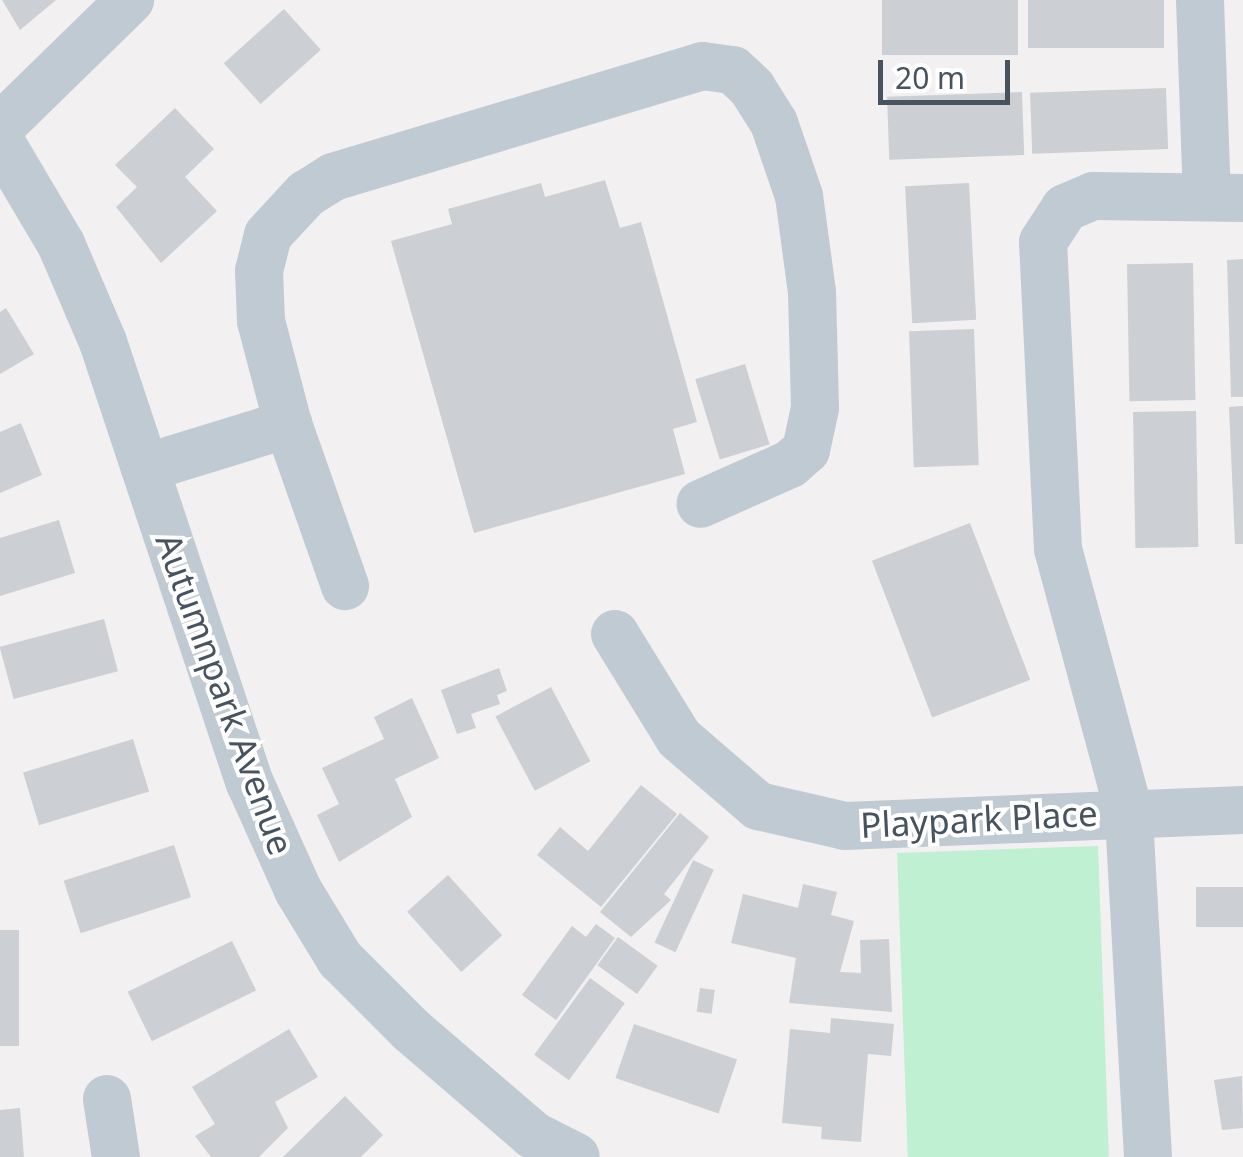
<!DOCTYPE html>
<html>
<head>
<meta charset="utf-8">
<style>
  body { margin:0 }
  #map { position:relative; width:1243px; height:1157px; overflow:hidden; background:#f2f0f0; font-family:"Noto Sans",sans-serif }
  div>[style] { position:absolute }
  [style*='--x'] { left:calc(var(--x)*1px); top:calc(var(--y)*1px); width:calc(var(--w)*1px); rotate:calc(var(--a)*1deg) }
  .green>* { inset:0; background:#bef0d1; transform-origin:0 0 }
  .building>* { inset:0; background:#cccfd4; transform-origin:0 0 }
  .minor>* { height:48px; margin:-24px; padding:0 24px; transform-origin:24px; border-radius:24px; background:#c0cad2 }
  span { translate:-50% -50%; white-space:nowrap; text-align:center; line-height:1.15; -webkit-text-stroke:8px #fff; paint-order:stroke }
  .street-label { font-size:35px; color:#47535e }
  .scale { position:absolute; left:878px; top:60px; width:132px; height:45px; box-sizing:border-box; border:5px solid #47535e; border-top:0; padding-left:12px; font-size:30px; line-height:35px; white-space:nowrap; color:#47535e; -webkit-text-stroke:8px #fff; paint-order:stroke }
</style>
</head>
<body>
<div id="map">
  <div class="green">
    <div style="left:1098px;top:846px;width:311px;height:201px;rotate:88deg"></div>
  </div>
  <div class="building">
    <div style="clip-path:polygon(2px 0,56px 0,20px 30px)"></div>
    <div style="left:882px;top:0;width:136px;height:55px"></div>
    <div style="left:1028px;top:0;width:136px;height:48px"></div>
    <div style="left:284px;top:9px;width:55px;height:81px;rotate:48deg"></div>
    <div style="left:1166px;top:88px;width:61px;height:136px;rotate:88deg"></div>
    <div style="left:1022px;top:92px;width:63px;height:135px;rotate:88deg"></div>
    <div style="clip-path:polygon(175px 108px,214px 149px,185px 177px,217px 211px,161px 263px,116px 207px,137px 187px,115px 165px)"></div>
    <div style="clip-path:polygon(605px 180px,620px 228px,641px 222px,697px 422px,673px 429px,685px 474px,474px 533px,391px 241px,452px 224px,448px 209px,541px 183px,545px 197px)"></div>
    <div style="left:969px;top:183px;width:137px;height:64px;rotate:87deg"></div>
    <div style="clip-path:polygon(1243px 259px,1243px 397px,1231px 397px,1227px 260px)"></div>
    <div style="left:1193px;top:263px;width:137px;height:66px;rotate:89deg"></div>
    <div style="clip-path:polygon(6px 308px,34px 354px,0 374px,0 312px)"></div>
    <div style="left:974px;top:329px;width:136px;height:65px;rotate:88deg"></div>
    <div style="left:745px;top:364px;width:84px;height:52px;rotate:73deg"></div>
    <div style="clip-path:polygon(1243px 406px,1243px 544px,1235px 544px,1229px 407px)"></div>
    <div style="left:1196px;top:411px;width:136px;height:63px;rotate:89deg"></div>
    <div style="clip-path:polygon(21px 423px,42px 475px,0 493px,0 432px)"></div>
    <div style="clip-path:polygon(59px 520px,75px 573px,0 596px,0 538px)"></div>
    <div style="left:970px;top:523px;width:168px;height:105px;rotate:69deg"></div>
    <div style="left:104px;top:619px;width:54px;height:108px;rotate:75deg"></div>
    <div style="clip-path:polygon(499px 668px,507px 691px,497px 695px,500px 704px,471px 714px,476px 728px,457px 734px,441px 690px)"></div>
    <div style="left:551px;top:687px;width:84px;height:63px;rotate:62deg"></div>
    <div style="clip-path:polygon(412px 698px,439px 758px,395px 779px,412px 817px,339px 862px,317px 815px,339px 804px,322px 768px,384px 739px,374px 717px)"></div>
    <div style="left:133px;top:739px;width:55px;height:115px;rotate:73deg"></div>
    <div style="clip-path:polygon(641px 785px,677px 814px,601px 907px,537px 855px,560px 827px,588px 851px)"></div>
    <div style="clip-path:polygon(680px 813px,709px 837px,664px 894px,671px 900px,631px 937px,600px 912px)"></div>
    <div style="left:174px;top:845px;width:55px;height:116px;rotate:72deg"></div>
    <div style="left:693px;top:860px;width:23px;height:91px;rotate:25deg"></div>
    <div style="left:448px;top:875px;width:81px;height:55px;rotate:48deg"></div>
    <div style="clip-path:polygon(803px 884px,837px 892px,831px 915px,854px 921px,840px 972px,861px 973px,860px 940px,889px 939px,892px 1012px,789px 1003px,796px 958px,731px 943px,743px 894px,798px 908px)"></div>
    <div style="left:1243px;top:887px;width:40px;height:47px;rotate:90deg"></div>
    <div style="clip-path:polygon(596px 924px,615px 938px,556px 1020px,522px 995px,572px 926px,586px 937px)"></div>
    <div style="left:0;top:930px;width:19px;height:116px"></div>
    <div style="left:618px;top:937px;width:49px;height:35px;rotate:36deg"></div>
    <div style="left:232px;top:941px;width:55px;height:116px;rotate:64deg"></div>
    <div style="left:590px;top:978px;width:43px;height:95px;rotate:36deg"></div>
    <div style="left:700px;top:988px;width:15px;height:24px;rotate:8deg"></div>
    <div style="clip-path:polygon(831px 1018px,894px 1024px,891px 1056px,868px 1054px,861px 1142px,821px 1139px,822px 1127px,782px 1123px,790px 1029px,830px 1033px)"></div>
    <div style="left:634px;top:1024px;width:109px;height:57px;rotate:19deg"></div>
    <div style="clip-path:polygon(289px 1029px,318px 1077px,275px 1102px,288px 1128px,259px 1157px,211px 1157px,195px 1136px,215px 1124px,192px 1087px)"></div>
    <div style="clip-path:polygon(1242px 1076px,1243px 1128px,1222px 1130px,1214px 1080px)"></div>
    <div style="clip-path:polygon(345px 1096px,383px 1135px,361px 1157px,283px 1157px)"></div>
    <div style="clip-path:polygon(20px 1108px,24px 1157px,0 1157px,0 1110px)"></div>
  </div>
  <div class="minor">
    <div style="--x:1200;--y:0;--w:197;--a:88"></div>
    <div style="--x:0;--y:127;--w:182;--a:-44.3"></div>
    <div style="--x:0;--y:141;--w:120;--a:59.4"></div>
    <div style="--x:61;--y:244;--w:107;--a:66.8"></div>
    <div style="--x:103;--y:342;--w:465;--a:71.6"></div>
    <div style="--x:250;--y:783;--w:117;--a:65.8"></div>
    <div style="--x:298;--y:890;--w:81;--a:58.7"></div>
    <div style="--x:340;--y:959;--w:100;--a:45"></div>
    <div style="--x:411;--y:1030;--w:161;--a:40.7"></div>
    <div style="--x:533;--y:1135;--w:48;--a:27.1"></div>
    <div style="--x:288;--y:424;--w:172;--a:70.6"></div>
    <div style="--x:145;--y:468;--w:150;--a:-17.1"></div>
    <div style="--x:288;--y:424;--w:106;--a:-104.7"></div>
    <div style="--x:261;--y:321;--w:50;--a:-92.3"></div>
    <div style="--x:259;--y:271;--w:37;--a:-76"></div>
    <div style="--x:268;--y:235;--w:56;--a:-47.2"></div>
    <div style="--x:306;--y:194;--w:32;--a:-32"></div>
    <div style="--x:333;--y:177;--w:386;--a:-16.7"></div>
    <div style="--x:703;--y:66;--w:30;--a:8"></div>
    <div style="--x:733;--y:70;--w:26;--a:43"></div>
    <div style="--x:752;--y:88;--w:41;--a:57.8"></div>
    <div style="--x:774;--y:123;--w:77;--a:71.1"></div>
    <div style="--x:799;--y:196;--w:97;--a:82.3"></div>
    <div style="--x:812;--y:292;--w:116;--a:88.5"></div>
    <div style="--x:815;--y:408;--w:43;--a:102.1"></div>
    <div style="--x:806;--y:450;--w:21;--a:139"></div>
    <div style="--x:790;--y:464;--w:98;--a:156"></div>
    <div style="--x:615;--y:634;--w:122;--a:58.4"></div>
    <div style="--x:679;--y:738;--w:104;--a:40.7"></div>
    <div style="--x:758;--y:806;--w:89;--a:12.9"></div>
    <div style="--x:845;--y:826;--w:398;--a:-2.3"></div>
    <div style="--x:107;--y:1099;--w:59;--a:81.2"></div>
    <div style="--x:1148;--y:1157;--w:346;--a:-93.2"></div>
    <div style="--x:1129;--y:812;--w:272;--a:-105.1"></div>
    <div style="--x:1058;--y:549;--w:307;--a:-92.8"></div>
    <div style="--x:1043;--y:242;--w:40;--a:-57.1"></div>
    <div style="--x:1065;--y:208;--w:30;--a:-23"></div>
    <div style="--x:1093;--y:196;--w:150;--a:0.8"></div>
  </div>
  <div class="street-label">
    <span style="left:225px;top:694px;rotate:70deg">Autumnpark Avenue</span>
    <span style="left:979px;top:819px;rotate:-3deg">Playpark Place</span>
  </div>
  <div class="scale">20 m</div>
</div>
</body>
</html>
